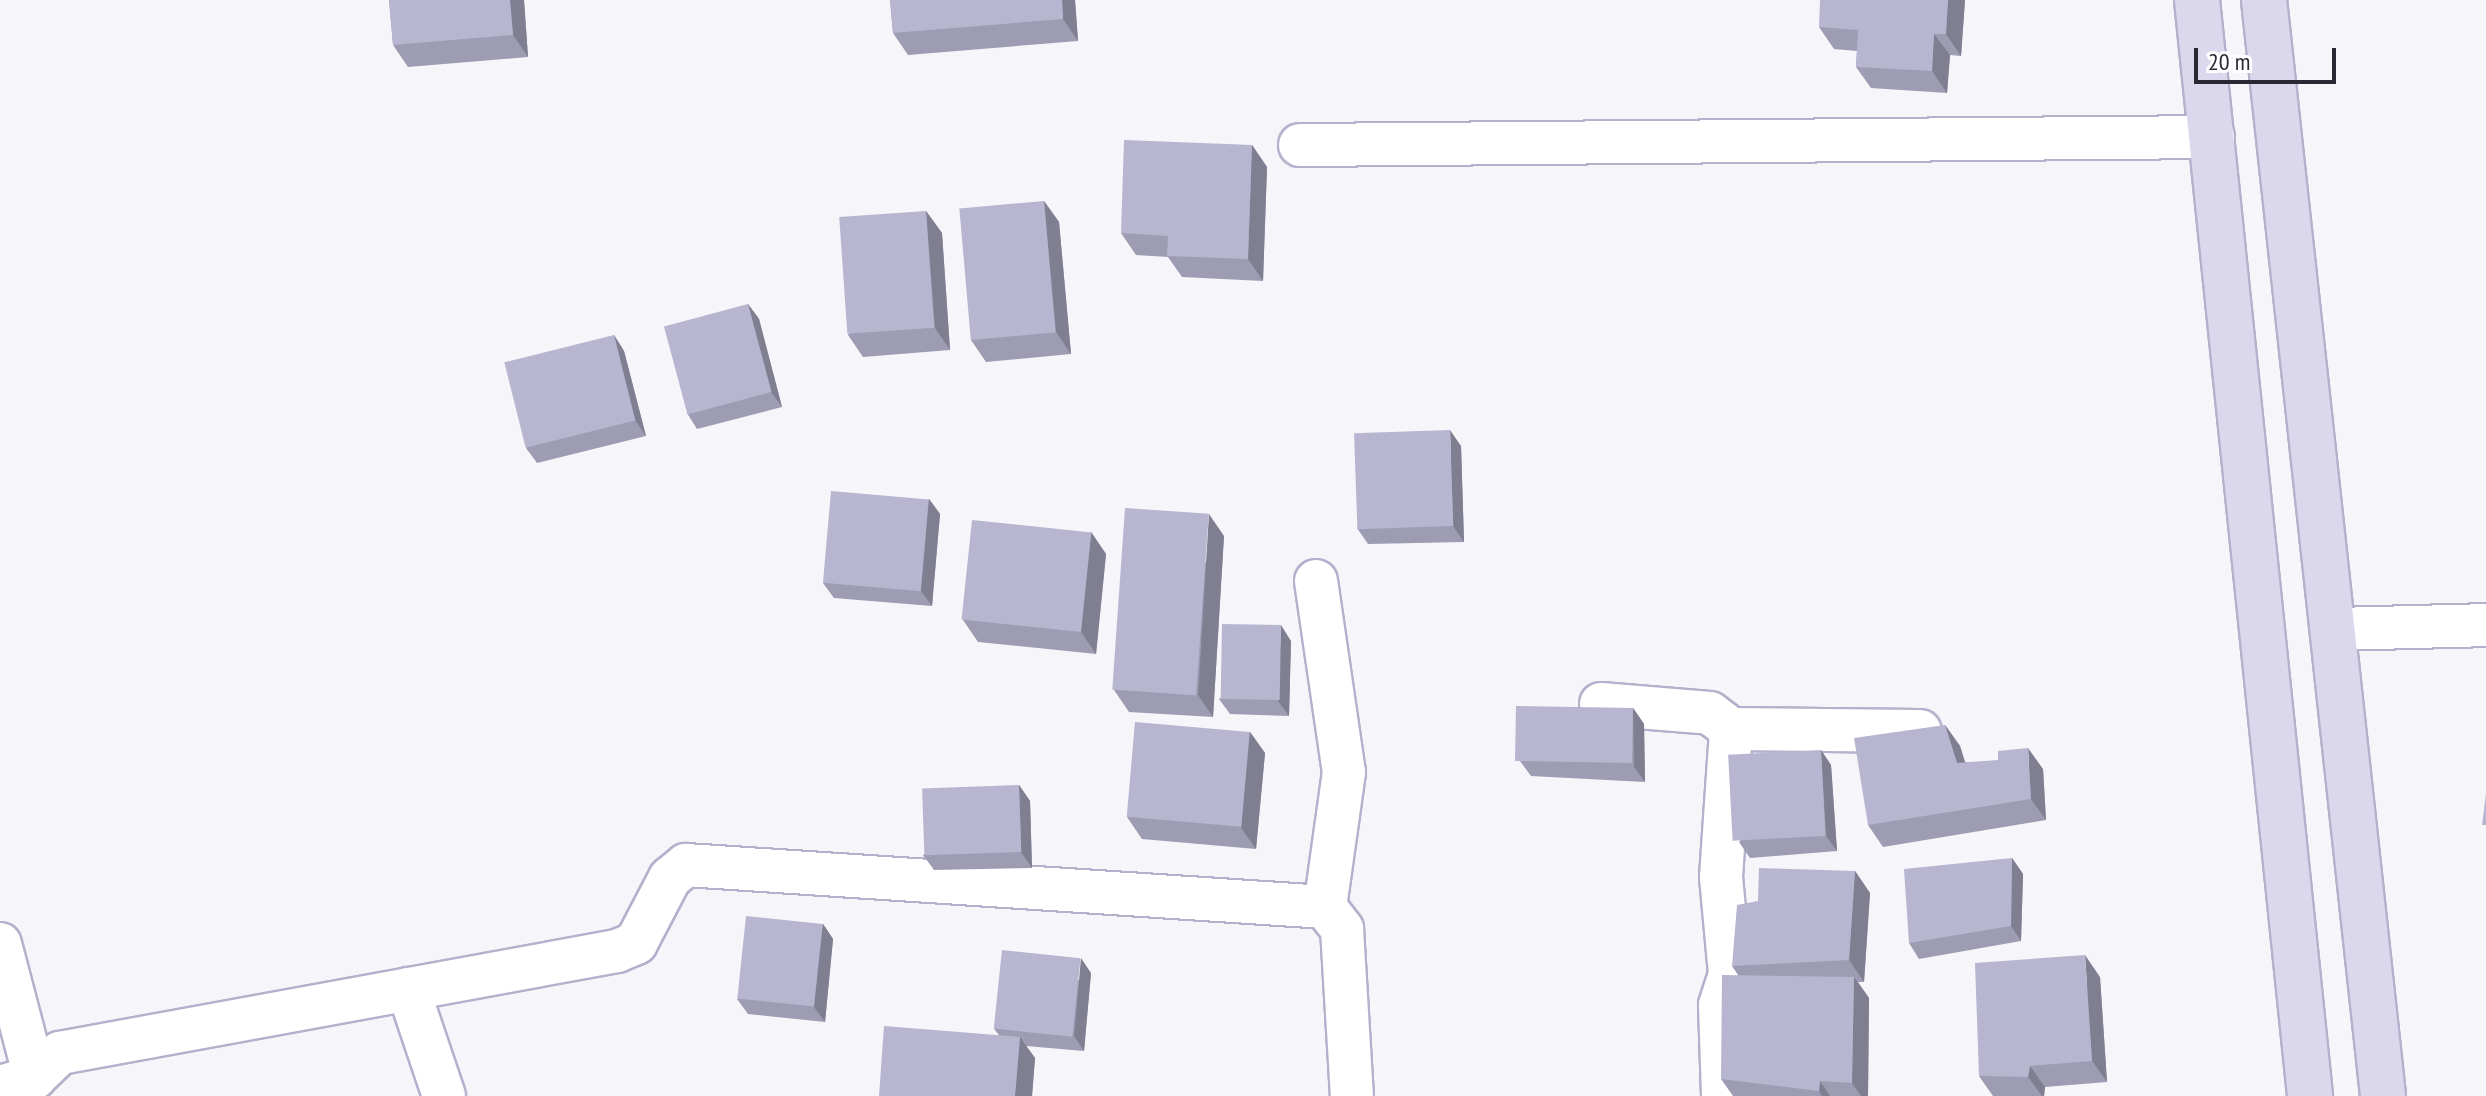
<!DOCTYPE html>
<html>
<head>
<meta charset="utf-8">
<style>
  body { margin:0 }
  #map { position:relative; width:2486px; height:1096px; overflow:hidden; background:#f5f5fa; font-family:"PT Sans Narrow",sans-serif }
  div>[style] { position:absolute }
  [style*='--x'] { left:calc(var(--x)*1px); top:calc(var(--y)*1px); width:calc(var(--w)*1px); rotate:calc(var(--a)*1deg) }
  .roads { filter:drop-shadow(2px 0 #b3b1cb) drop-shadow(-2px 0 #b3b1cb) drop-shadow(0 2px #b3b1cb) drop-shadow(0 -2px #b3b1cb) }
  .street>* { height:42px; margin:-21px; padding:0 21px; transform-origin:21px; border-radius:21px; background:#fff }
  .secondary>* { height:44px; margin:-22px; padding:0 22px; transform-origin:22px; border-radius:22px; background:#dbd8ee }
  .wall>* { inset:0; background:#9d9cb3 }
  .shaded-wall>* { inset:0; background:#807f92 }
  .building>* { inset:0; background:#b7b5d0; transform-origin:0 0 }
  span { translate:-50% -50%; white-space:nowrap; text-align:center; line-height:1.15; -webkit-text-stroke:6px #fff; paint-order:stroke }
  .scale { position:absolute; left:2194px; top:48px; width:142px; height:36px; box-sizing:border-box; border:4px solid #2a2933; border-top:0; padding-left:10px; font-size:24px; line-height:28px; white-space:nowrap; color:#2a2933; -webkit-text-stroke:6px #fff; paint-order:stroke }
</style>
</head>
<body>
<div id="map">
  <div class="roads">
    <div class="street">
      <div style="--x:1300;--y:145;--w:913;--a:-0.5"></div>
      <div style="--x:1316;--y:581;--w:193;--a:81.7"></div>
      <div style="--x:1344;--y:772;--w:136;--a:98"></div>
      <div style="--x:2337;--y:629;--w:149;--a:-1.5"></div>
      <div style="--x:1601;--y:704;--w:109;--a:4.7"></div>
      <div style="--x:1710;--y:713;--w:26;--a:37"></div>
      <div style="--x:0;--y:944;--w:138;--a:75.3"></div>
      <div style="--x:408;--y:989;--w:113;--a:71.4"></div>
      <div style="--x:0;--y:1087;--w:36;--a:-16"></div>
      <div style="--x:35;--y:1077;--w:35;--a:-44"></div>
      <div style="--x:60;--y:1053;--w:566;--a:-10.38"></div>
      <div style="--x:617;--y:951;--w:21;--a:-23"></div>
      <div style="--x:636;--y:943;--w:73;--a:-62.4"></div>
      <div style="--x:670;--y:878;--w:21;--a:-39"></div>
      <div style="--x:686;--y:865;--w:640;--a:3.76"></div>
      <div style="--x:1325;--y:907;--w:28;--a:52"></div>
      <div style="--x:1342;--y:929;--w:167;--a:86.6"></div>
      <div style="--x:1723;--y:1096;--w:91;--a:-91.9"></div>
      <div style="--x:1720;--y:1005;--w:33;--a:-72"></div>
      <div style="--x:1730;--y:974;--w:97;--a:-95.3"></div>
      <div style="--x:1721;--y:877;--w:148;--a:-86.1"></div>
      <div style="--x:1731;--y:729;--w:189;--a:0.6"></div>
    </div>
    <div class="secondary">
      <div style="--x:2197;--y:0;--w:1102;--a:84.11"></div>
      <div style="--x:2264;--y:0;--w:1102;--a:83.8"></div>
    </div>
  </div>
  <div class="wall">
    <div style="clip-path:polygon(389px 0,524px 0,528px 57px,408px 67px,393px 45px)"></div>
    <div style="clip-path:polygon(890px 0,1075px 0,1078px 41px,908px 55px,893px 33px)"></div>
    <div style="clip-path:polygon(1965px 0,1961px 56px,1950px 55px,1947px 93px,1871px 88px,1856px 67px,1857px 51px,1834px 49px,1819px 27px)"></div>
    <div style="clip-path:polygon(1252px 145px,1267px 167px,1263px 281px,1182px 277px,1168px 257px,1136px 255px,1121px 233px)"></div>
    <div style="clip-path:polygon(1044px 201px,1059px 222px,1071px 354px,986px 362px,971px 340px)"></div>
    <div style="clip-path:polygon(926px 211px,942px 233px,950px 350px,863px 357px,848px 335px)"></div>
    <div style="clip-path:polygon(748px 304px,759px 319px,782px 407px,697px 429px,687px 413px)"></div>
    <div style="clip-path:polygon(614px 335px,624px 351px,646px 436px,537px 463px,526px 448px)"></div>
    <div style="clip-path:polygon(1461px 446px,1464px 542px,1368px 544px,1357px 528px)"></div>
    <div style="clip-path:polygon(929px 499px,940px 514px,932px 606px,834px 598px,823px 583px)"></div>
    <div style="clip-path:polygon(1091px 532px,1106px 554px,1096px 654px,978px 642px,963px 620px)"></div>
    <div style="clip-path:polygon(1224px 536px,1213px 717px,1129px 712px,1114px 690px)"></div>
    <div style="clip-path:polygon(1291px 641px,1289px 716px,1230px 714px,1219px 699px)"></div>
    <div style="clip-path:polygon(1633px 708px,1644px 724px,1645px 782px,1531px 776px,1520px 761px)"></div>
    <div style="clip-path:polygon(1945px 725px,1960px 746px,1965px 762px,2043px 769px,2046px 820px,1883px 847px,1868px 825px)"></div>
    <div style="clip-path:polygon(1250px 732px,1265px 753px,1256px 849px,1142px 839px,1127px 817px)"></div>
    <div style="clip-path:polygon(1821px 750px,1831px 765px,1837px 851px,1750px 858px,1739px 842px)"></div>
    <div style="clip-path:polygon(1019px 785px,1030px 801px,1032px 868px,934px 870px,923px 855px)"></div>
    <div style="clip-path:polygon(2012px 858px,2023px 874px,2021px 941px,1919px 959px,1909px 943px)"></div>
    <div style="clip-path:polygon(1855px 871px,1870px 893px,1864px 982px,1858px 982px,1869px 998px,1868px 1096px,1733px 1096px,1721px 1079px,1738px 975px,1732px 966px,1758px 901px)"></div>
    <div style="clip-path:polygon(823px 924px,833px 939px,825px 1022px,748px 1014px,737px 999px)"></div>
    <div style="clip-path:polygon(1091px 973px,1084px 1051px,1026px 1046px,1035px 1058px,1032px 1096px,879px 1096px,999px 1035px,994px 1029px)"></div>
    <div style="clip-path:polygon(2100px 977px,2107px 1082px,2045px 1087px,2044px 1096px,1993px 1096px,1979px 1076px)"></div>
  </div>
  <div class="shaded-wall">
    <div style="clip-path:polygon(510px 0,524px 0,528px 57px,513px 35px)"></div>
    <div style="clip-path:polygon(1062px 0,1075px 0,1078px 41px,1063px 19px)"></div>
    <div style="clip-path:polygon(1948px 0,1965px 0,1961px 56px,1946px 34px)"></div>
    <div style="clip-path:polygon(1934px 34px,1950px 55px,1947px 93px,1932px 71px)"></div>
    <div style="clip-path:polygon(1252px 145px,1267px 167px,1263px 281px,1248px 259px)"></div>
    <div style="clip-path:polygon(1044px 201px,1059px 222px,1071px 354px,1056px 332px)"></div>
    <div style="clip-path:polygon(926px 211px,942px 233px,950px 350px,935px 328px)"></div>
    <div style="clip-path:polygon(748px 304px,759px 319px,782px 407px,771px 392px)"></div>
    <div style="clip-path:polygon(614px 335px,624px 351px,646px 436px,635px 420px)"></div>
    <div style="clip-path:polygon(1450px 430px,1461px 446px,1464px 542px,1453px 526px)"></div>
    <div style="clip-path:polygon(929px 499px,940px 514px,932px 606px,921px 591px)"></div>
    <div style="clip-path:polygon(1209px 514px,1224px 536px,1213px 717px,1198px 695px)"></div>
    <div style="clip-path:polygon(1091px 532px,1106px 554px,1096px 654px,1081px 632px)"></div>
    <div style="clip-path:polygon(1281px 625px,1291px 641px,1289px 716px,1278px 701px)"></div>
    <div style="clip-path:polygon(1633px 708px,1644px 724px,1645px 782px,1634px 767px)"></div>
    <div style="clip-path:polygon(1945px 725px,1960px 746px,1972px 785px,1957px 763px)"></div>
    <div style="clip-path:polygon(1250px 732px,1265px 753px,1256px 849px,1241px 828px)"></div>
    <div style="clip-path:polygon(2028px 748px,2043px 769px,2046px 820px,2031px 799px)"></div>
    <div style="clip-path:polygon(1821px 750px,1831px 765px,1837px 851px,1826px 836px)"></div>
    <div style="clip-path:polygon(1019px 785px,1030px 801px,1032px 868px,1021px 852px)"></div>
    <div style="clip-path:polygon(2012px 858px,2023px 874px,2021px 941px,2011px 926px)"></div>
    <div style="clip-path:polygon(1855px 871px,1870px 893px,1864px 982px,1849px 960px)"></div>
    <div style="clip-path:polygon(823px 924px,833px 939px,825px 1022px,814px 1007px)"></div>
    <div style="clip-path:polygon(2085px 955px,2100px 977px,2107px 1082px,2092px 1061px)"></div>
    <div style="clip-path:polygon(1081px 958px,1091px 973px,1084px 1051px,1074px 1036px)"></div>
    <div style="clip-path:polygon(1854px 977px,1869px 998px,1868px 1096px,1861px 1096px,1852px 1083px)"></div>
    <div style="clip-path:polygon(1020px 1037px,1035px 1058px,1032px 1096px,1015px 1096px)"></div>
    <div style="clip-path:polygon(2030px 1066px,2045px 1087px,2044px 1096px,2042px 1096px,2028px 1077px)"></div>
    <div style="clip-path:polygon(1820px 1081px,1830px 1096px,1822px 1096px,1819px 1091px)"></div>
  </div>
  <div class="building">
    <div style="clip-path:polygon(389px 0,510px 0,513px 35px,393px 45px)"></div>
    <div style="clip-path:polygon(890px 0,1062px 0,1063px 19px,893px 33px)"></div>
    <div style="clip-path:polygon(1820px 0,1948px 0,1946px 34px,1934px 34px,1932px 71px,1856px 67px,1858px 30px,1819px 27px)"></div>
    <div style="clip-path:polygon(1124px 140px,1252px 145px,1248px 259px,1167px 256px,1168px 236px,1121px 233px)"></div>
    <div style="left:1044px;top:201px;width:132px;height:85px;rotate:85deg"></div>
    <div style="left:926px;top:211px;width:117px;height:87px;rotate:86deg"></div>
    <div style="left:748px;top:304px;width:91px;height:87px;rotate:75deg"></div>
    <div style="left:614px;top:335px;width:88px;height:113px;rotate:76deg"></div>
    <div style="left:1450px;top:430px;width:96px;height:96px;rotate:88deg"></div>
    <div style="left:831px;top:491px;width:98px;height:92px;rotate:5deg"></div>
    <div style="left:1125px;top:508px;width:84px;height:182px;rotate:4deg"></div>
    <div style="left:972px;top:520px;width:120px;height:100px;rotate:6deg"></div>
    <div style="left:1222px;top:624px;width:59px;height:75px;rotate:1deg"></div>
    <div style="left:1516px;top:706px;width:117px;height:55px;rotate:1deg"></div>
    <div style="left:1135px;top:722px;width:115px;height:95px;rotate:5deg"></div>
    <div style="clip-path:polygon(1945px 725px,1957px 763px,1998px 760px,1998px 751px,2028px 748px,2031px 799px,1868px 825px,1854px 738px)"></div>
    <div style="left:1821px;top:750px;width:86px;height:93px;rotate:87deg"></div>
    <div style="left:1019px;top:785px;width:67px;height:97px;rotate:88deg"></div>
    <div style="clip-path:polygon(2486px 794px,2486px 825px,2482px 825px)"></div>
    <div style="clip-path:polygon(2012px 858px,2011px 926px,1909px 943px,1904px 869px)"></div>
    <div style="clip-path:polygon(1759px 868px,1855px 871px,1849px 960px,1732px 966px,1737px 905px,1758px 901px)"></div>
    <div style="left:746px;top:916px;width:77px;height:83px;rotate:6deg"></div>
    <div style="left:1002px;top:950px;width:79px;height:79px;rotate:6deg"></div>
    <div style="clip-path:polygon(2085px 955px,2092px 1061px,2030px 1066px,2028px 1077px,1979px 1076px,1975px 963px)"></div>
    <div style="clip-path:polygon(1722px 975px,1854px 977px,1852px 1083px,1820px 1081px,1819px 1091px,1721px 1079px)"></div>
    <div style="clip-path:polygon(884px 1026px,1020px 1037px,1015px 1096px,879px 1096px)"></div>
  </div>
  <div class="scale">20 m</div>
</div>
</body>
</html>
